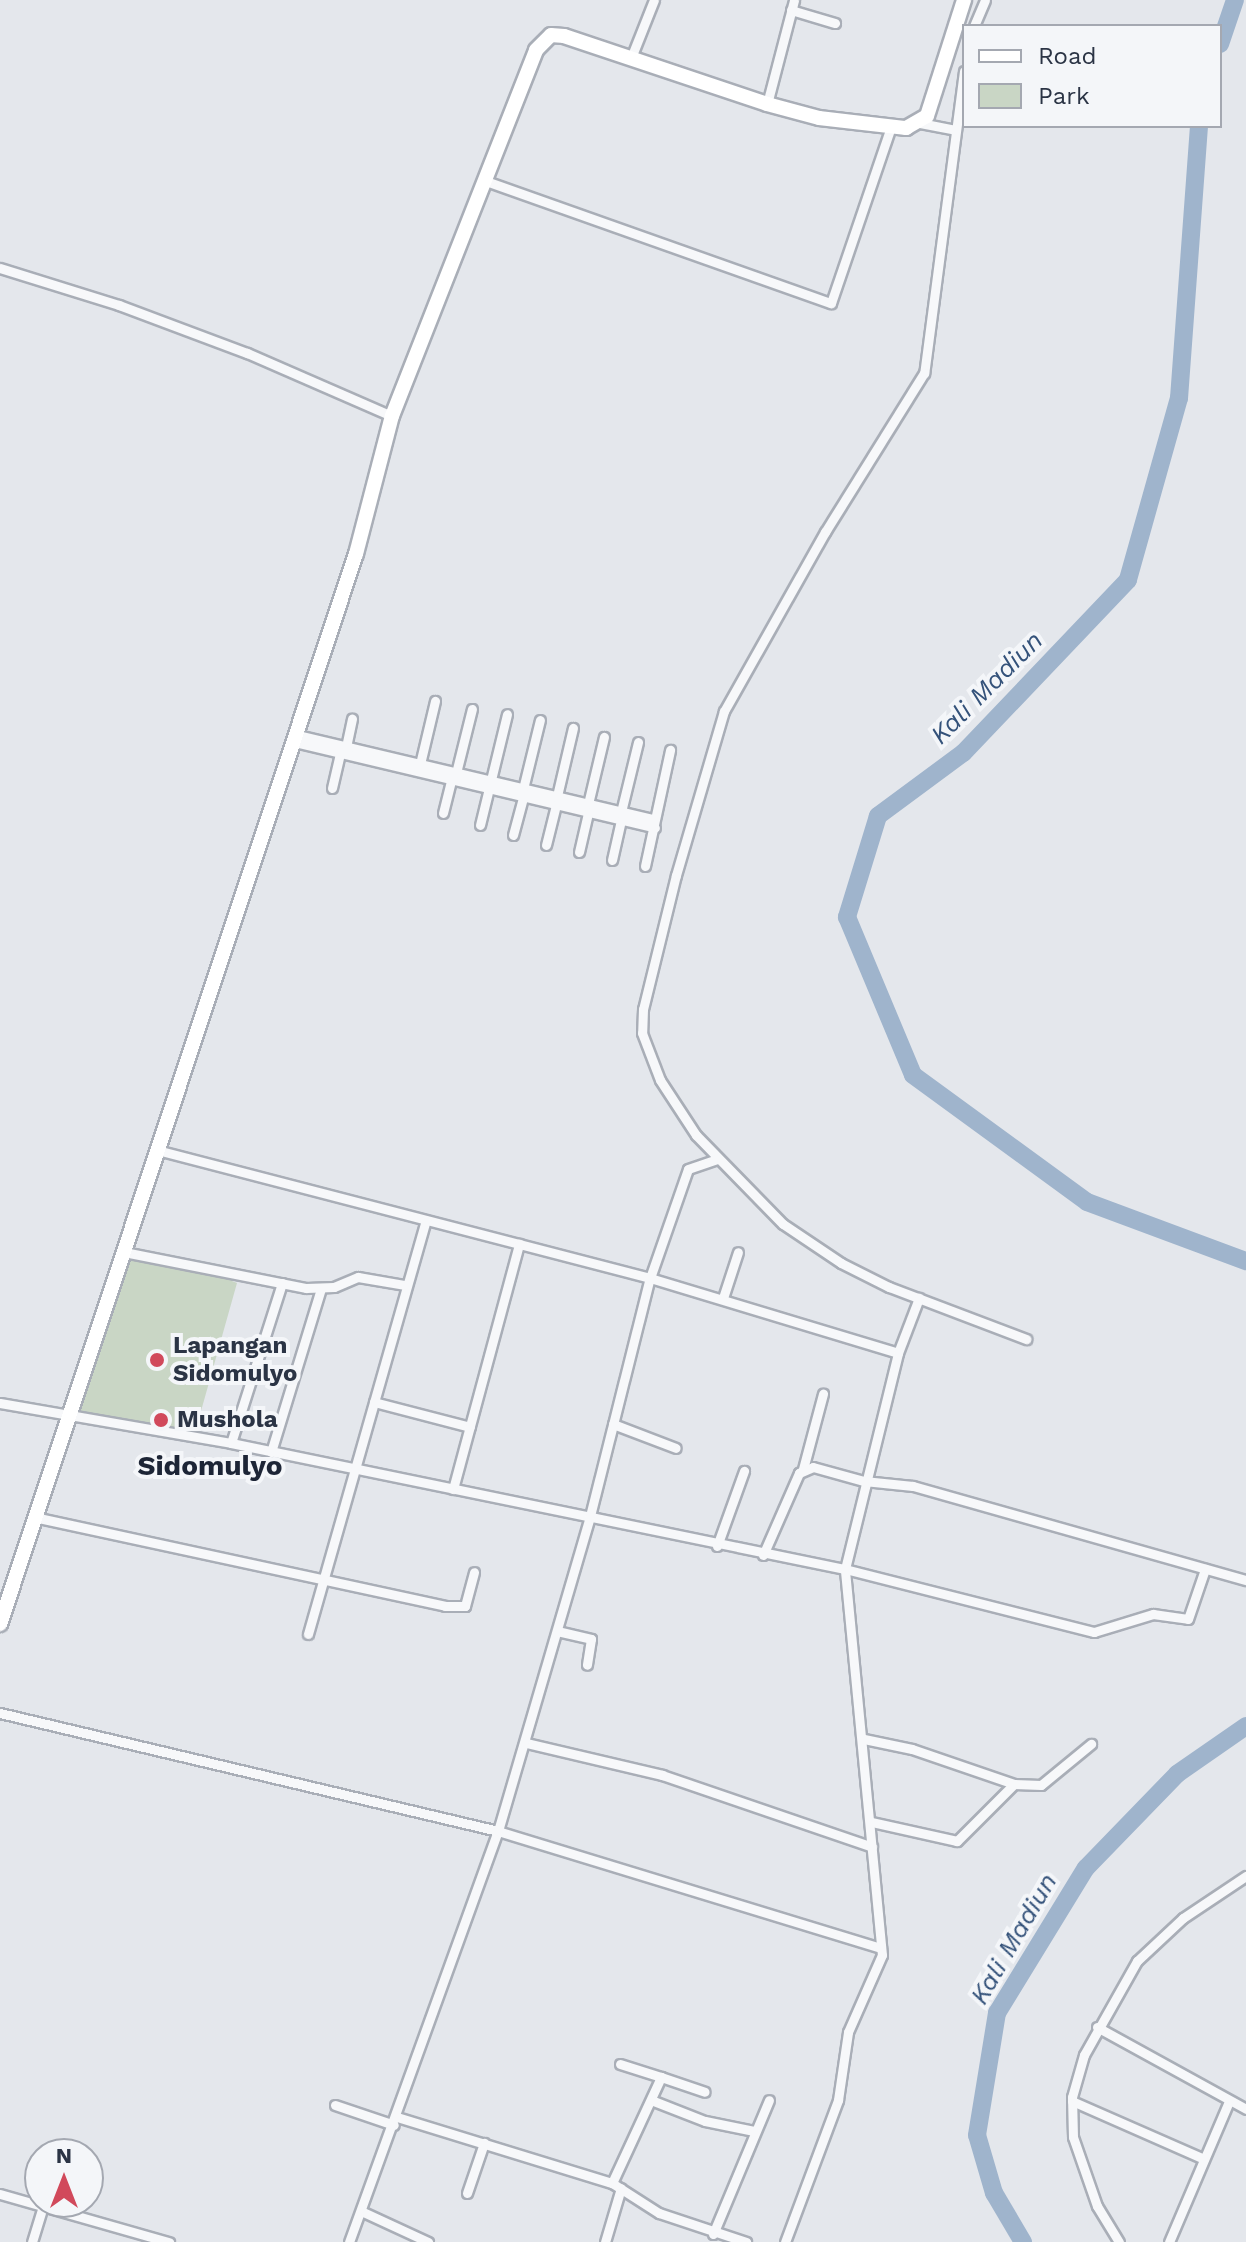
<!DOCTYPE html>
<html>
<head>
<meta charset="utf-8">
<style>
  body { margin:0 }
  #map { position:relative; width:1246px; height:2242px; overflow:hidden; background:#e4e7ec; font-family:"Work Sans",sans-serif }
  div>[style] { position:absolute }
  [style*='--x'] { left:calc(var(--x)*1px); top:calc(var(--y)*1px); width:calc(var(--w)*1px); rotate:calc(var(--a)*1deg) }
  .green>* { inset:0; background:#c9d6c5 }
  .river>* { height:18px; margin:-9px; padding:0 9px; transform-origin:9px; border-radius:9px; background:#9fb4cc }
  .roads { filter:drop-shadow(2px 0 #a9aeb7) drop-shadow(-2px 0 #a9aeb7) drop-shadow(0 2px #a9aeb7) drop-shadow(0 -2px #a9aeb7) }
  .minor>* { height:9px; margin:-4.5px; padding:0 4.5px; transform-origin:4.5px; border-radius:4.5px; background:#f7f8fa }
  .secondary>* { height:14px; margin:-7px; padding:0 7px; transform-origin:7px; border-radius:7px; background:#fff }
  .dots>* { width:22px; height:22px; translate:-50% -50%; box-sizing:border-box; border:4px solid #f4f6f9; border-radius:50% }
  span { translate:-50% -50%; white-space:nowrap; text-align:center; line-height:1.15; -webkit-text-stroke:8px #f4f6f9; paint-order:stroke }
  .poi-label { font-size:24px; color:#2b3445; font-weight:700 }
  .left { translate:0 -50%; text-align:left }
  .water-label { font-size:26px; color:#34527a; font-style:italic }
  .quarter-label { font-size:28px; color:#1d2536; font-weight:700 }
  .legend { position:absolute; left:962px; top:24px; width:260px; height:104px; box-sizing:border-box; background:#f4f6f9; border:2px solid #a4a8b1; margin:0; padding:10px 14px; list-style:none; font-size:24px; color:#2b3445 }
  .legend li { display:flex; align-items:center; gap:16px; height:40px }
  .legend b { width:40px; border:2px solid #a4a8b1 }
  .north { position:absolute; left:24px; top:2138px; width:80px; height:80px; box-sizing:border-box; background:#f4f6f9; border:2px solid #a4a8b1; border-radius:50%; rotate:0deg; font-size:22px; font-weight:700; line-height:32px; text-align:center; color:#2b3445 }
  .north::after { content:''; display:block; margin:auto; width:28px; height:36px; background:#d1495b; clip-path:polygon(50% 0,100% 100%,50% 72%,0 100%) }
</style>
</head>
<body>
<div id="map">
  <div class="green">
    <div style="clip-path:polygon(131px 1256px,234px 1275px,232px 1281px,237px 1283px,194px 1436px,78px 1414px)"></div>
  </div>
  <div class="river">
    <div style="--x:1220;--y:44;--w:46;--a:-71.2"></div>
    <div style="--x:1199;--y:126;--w:273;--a:94.2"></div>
    <div style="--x:1179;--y:398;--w:189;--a:105.7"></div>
    <div style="--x:1128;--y:580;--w:239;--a:133.6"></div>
    <div style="--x:963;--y:753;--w:106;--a:143.5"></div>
    <div style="--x:878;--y:816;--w:106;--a:107.1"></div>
    <div style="--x:847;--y:917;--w:171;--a:67.3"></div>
    <div style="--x:913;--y:1075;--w:215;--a:36.1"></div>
    <div style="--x:1087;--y:1202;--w:170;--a:20.4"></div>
    <div style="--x:1023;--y:2242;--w:57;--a:-120.6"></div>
    <div style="--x:994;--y:2193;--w:60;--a:-106.3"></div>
    <div style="--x:977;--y:2135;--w:124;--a:-80.7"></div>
    <div style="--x:997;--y:2013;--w:170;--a:-58.5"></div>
    <div style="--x:1086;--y:1868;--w:131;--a:-45.9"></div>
    <div style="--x:1177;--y:1774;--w:84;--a:-34.8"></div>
  </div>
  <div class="roads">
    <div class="minor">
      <div style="--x:791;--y:10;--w:46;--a:16.5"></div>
      <div style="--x:974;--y:26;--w:28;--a:-67"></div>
      <div style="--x:631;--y:58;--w:62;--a:-68.4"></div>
      <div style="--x:964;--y:71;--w:305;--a:97.5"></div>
      <div style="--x:924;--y:373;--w:187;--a:121.9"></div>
      <div style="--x:825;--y:532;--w:206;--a:119.4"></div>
      <div style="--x:724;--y:711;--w:171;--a:106.3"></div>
      <div style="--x:676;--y:875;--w:138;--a:103.8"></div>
      <div style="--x:643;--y:1009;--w:24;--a:92"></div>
      <div style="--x:642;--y:1033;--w:50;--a:69"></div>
      <div style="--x:660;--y:1080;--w:66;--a:56.8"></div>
      <div style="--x:696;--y:1135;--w:124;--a:45.7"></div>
      <div style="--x:783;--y:1224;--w:70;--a:33.9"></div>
      <div style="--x:841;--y:1263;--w:54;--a:26.6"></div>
      <div style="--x:889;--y:1287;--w:147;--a:20.8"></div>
      <div style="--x:767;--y:104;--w:107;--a:-75.4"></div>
      <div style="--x:920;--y:123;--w:36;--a:11"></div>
      <div style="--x:483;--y:180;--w:369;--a:19.5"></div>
      <div style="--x:831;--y:303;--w:186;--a:-71.2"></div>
      <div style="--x:0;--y:268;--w:125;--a:17.3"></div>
      <div style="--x:119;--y:305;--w:137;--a:20.6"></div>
      <div style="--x:247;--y:353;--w:158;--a:23.5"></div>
      <div style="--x:297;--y:735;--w:366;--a:13.3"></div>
      <div style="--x:295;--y:742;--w:370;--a:13.4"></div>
      <div style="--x:346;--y:747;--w:29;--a:-78"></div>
      <div style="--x:420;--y:764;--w:65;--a:-76.6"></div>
      <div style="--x:456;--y:773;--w:66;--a:-76"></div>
      <div style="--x:332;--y:788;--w:35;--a:-77"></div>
      <div style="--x:523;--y:789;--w:71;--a:-76.2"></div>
      <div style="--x:557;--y:796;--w:70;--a:-76.8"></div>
      <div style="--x:588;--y:804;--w:69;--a:-76.6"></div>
      <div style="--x:621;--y:812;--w:72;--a:-76.3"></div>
      <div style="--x:443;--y:813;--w:34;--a:-76"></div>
      <div style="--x:480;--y:825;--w:114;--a:-76.3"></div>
      <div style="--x:513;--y:835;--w:39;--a:-75"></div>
      <div style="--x:546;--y:845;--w:41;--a:-76"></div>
      <div style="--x:579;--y:852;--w:40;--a:-77"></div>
      <div style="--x:612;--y:860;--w:41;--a:-77.3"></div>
      <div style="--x:645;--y:866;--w:119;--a:-77.8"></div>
      <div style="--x:157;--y:1150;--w:509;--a:14.55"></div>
      <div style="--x:650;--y:1278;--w:259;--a:16.8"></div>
      <div style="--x:124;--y:1252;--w:186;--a:11.2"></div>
      <div style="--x:306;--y:1288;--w:28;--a:-2"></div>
      <div style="--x:334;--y:1287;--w:26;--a:-23"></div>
      <div style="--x:358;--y:1277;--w:48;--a:9.7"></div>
      <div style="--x:723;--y:1298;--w:48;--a:-71.9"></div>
      <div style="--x:374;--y:1402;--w:99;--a:14.6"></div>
      <div style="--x:0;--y:1403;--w:234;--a:9.8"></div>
      <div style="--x:231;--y:1443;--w:627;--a:11.6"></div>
      <div style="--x:845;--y:1569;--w:257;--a:14.2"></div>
      <div style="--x:1094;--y:1632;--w:62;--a:-17"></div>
      <div style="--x:1153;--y:1614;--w:35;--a:8"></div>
      <div style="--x:1188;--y:1619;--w:53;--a:-71.2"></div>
      <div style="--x:613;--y:1424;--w:67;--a:20.9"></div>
      <div style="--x:231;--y:1443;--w:168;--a:-72.3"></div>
      <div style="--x:271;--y:1452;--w:171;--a:-73"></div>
      <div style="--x:803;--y:1469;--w:78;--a:-75.1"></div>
      <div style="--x:453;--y:1489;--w:254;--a:-74.9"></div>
      <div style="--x:34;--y:1517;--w:421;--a:12.2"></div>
      <div style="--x:445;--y:1606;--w:20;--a:0"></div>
      <div style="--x:465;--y:1606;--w:35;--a:-75"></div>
      <div style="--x:717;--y:1546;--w:80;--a:-70.2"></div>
      <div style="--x:763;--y:1555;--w:90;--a:-66.3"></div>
      <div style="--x:799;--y:1473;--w:15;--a:-23"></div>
      <div style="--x:813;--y:1467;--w:53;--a:15.4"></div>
      <div style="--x:864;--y:1481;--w:49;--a:5.8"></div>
      <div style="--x:913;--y:1486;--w:346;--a:15.8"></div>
      <div style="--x:557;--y:1631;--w:35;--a:13"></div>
      <div style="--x:591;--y:1639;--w:26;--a:99"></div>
      <div style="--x:308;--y:1634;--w:430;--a:-74.1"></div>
      <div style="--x:0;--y:1713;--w:512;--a:13.33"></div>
      <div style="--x:498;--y:1831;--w:400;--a:17"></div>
      <div style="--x:864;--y:1739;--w:49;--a:11.8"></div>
      <div style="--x:912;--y:1749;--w:108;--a:18.9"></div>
      <div style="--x:1014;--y:1784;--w:81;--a:135"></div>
      <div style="--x:957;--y:1841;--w:88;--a:-167.5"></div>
      <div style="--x:526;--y:1743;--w:140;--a:13.2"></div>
      <div style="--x:662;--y:1775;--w:222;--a:18.9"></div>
      <div style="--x:1014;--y:1784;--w:27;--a:2"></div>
      <div style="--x:1041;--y:1785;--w:65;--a:-39.4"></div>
      <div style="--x:1097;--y:2027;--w:170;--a:28.8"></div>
      <div style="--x:661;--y:2077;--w:46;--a:18.8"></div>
      <div style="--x:651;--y:2100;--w:58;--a:21.3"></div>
      <div style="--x:705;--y:2121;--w:50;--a:11.5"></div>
      <div style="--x:1072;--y:2101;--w:144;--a:23.7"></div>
      <div style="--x:335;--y:2105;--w:62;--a:18.7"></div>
      <div style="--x:397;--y:2117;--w:225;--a:17.1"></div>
      <div style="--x:612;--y:2183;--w:56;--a:32.6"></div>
      <div style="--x:659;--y:2213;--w:92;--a:18.4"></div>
      <div style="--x:612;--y:2183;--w:117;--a:-65.2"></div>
      <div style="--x:661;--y:2077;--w:43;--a:-162.4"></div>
      <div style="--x:467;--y:2193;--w:53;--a:-71.2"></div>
      <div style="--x:0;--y:2194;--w:176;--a:15.9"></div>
      <div style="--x:361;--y:2211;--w:74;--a:24.8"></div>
      <div style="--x:713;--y:2234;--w:145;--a:-67.3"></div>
      <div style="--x:32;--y:2242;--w:39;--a:-73"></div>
      <div style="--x:349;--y:2242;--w:437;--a:-70.1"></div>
      <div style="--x:498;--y:1831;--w:328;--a:-73.7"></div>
      <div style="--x:590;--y:1516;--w:245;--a:-75.9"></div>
      <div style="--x:650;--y:1278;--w:115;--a:-70.8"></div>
      <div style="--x:688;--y:1169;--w:31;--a:-19"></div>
      <div style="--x:605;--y:2242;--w:56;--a:-73.5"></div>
      <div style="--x:785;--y:2242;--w:152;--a:-69.5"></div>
      <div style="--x:838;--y:2100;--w:69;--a:-81.6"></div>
      <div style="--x:848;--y:2032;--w:84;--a:-66.2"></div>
      <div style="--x:882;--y:1955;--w:388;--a:-95.5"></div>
      <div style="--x:845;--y:1569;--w:222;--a:-76.2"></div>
      <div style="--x:898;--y:1353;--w:59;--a:-69.1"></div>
      <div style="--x:1119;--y:2242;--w:42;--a:-121.4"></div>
      <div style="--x:1097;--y:2206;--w:73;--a:-109.2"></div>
      <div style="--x:1073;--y:2137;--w:40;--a:-91.4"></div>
      <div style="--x:1072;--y:2097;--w:44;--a:-74.1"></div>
      <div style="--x:1084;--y:2055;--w:108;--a:-60.6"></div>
      <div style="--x:1137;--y:1961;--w:63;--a:-43.1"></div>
      <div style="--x:1183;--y:1918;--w:76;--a:-33.7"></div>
      <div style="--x:1169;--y:2242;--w:153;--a:-66.9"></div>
    </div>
    <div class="secondary">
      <div style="--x:0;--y:1624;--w:1128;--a:-71.6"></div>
      <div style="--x:356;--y:554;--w:143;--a:-75.4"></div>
      <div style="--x:392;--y:416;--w:393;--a:-68.5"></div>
      <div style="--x:536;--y:50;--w:21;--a:-45"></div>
      <div style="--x:551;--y:35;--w:13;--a:4"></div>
      <div style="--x:564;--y:36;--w:214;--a:18.5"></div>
      <div style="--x:767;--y:104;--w:54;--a:15.1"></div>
      <div style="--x:819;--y:118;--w:88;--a:6.6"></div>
      <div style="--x:906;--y:128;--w:24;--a:-30"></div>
      <div style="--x:927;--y:116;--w:122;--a:-72.3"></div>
    </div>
  </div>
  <div class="dots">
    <div style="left:157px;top:1360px;background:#d1495b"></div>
    <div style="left:161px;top:1420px;background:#d1495b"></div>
  </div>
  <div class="poi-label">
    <span class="left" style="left:173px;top:1360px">Lapangan<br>Sidomulyo</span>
    <span class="left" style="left:177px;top:1420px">Mushola</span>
  </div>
  <div class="water-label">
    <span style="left:987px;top:688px;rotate:-45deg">Kali Madiun</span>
    <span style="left:1014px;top:1939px;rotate:-60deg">Kali Madiun</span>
  </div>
  <div class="quarter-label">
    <span style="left:210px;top:1466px">Sidomulyo</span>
  </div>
  <ul class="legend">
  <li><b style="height:10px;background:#fff"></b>Road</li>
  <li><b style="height:22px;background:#c9d6c5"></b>Park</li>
  </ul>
  <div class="north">N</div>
</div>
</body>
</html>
